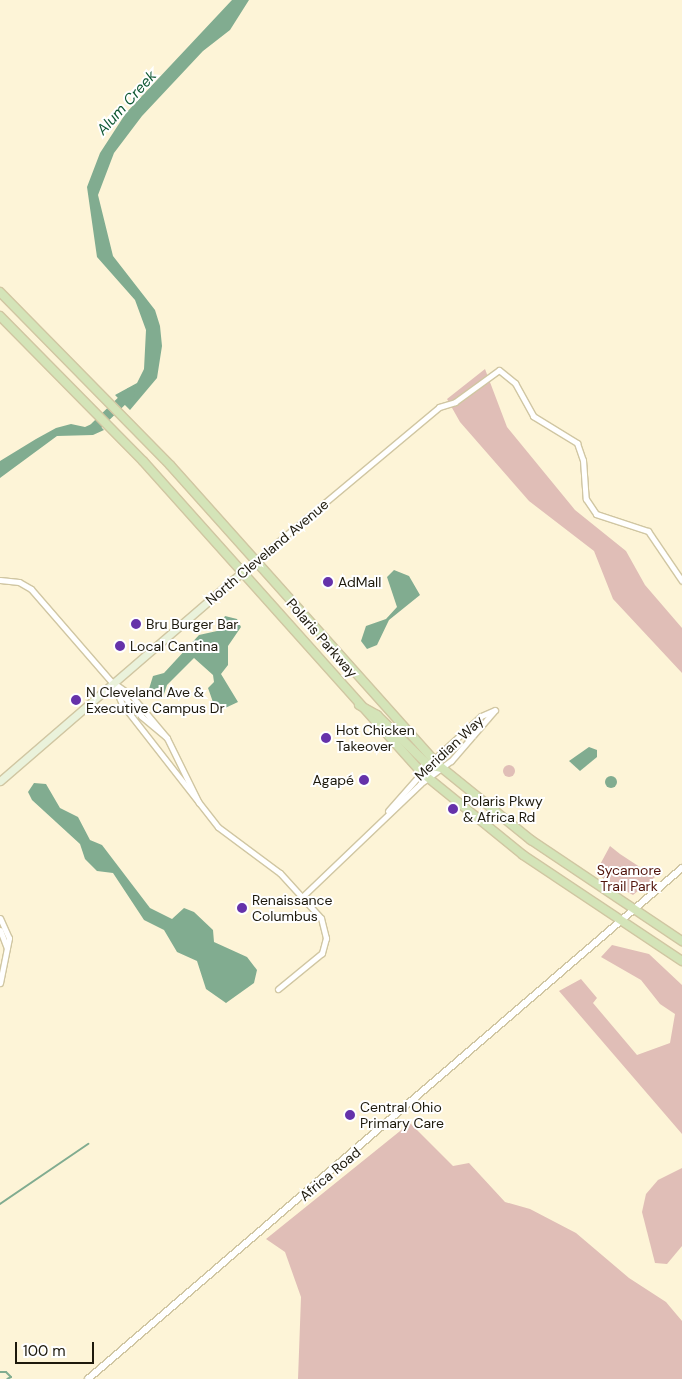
<!DOCTYPE html>
<html>
<head>
<meta charset="utf-8">
<style>
  body { margin:0 }
  #map { position:relative; width:682px; height:1379px; overflow:hidden; background:#fdf4d7; font-family:"DM Sans",sans-serif }
  div>[style] { position:absolute }
  [style*='--x'] { left:calc(var(--x)*1px); top:calc(var(--y)*1px); width:calc(var(--w)*1px); rotate:calc(var(--a)*1deg) }
  .green>* { inset:0; background:#e0beb7 }
  .round { border-radius:50% }
  .water>* { inset:0; background:#81ac90 }
  .stream>* { height:2px; margin:-1px; padding:0 1px; transform-origin:1px; border-radius:1px; background:#81ac90 }
  .river>* { height:10px; margin:-5px; padding:0 5px; transform-origin:5px; border-radius:5px; background:#81ac90 }
  .roads { filter:drop-shadow(1px 0 #d0c6a2) drop-shadow(-1px 0 #d0c6a2) drop-shadow(0 1px #d0c6a2) drop-shadow(0 -1px #d0c6a2) }
  .minor>* { height:5px; margin:-2.5px; padding:0 2.5px; transform-origin:2.5px; border-radius:2.5px; background:#fff }
  .tertiary>* { height:6px; margin:-3px; padding:0 3px; transform-origin:3px; border-radius:3px; background:#fff }
  .secondary>* { height:7px; margin:-3.5px; padding:0 3.5px; transform-origin:3.5px; border-radius:3.5px; background:#eaf2db }
  .primary>* { height:8px; margin:-4px; padding:0 4px; transform-origin:4px; border-radius:4px; background:#d4e4b8 }
  .dots>* { width:14px; height:14px; translate:-50% -50%; box-sizing:border-box; border:2px solid #fff; border-radius:50% }
  span { translate:-50% -50%; white-space:nowrap; text-align:center; line-height:1.15; -webkit-text-stroke:4px #fff; paint-order:stroke }
  .street-label { font-size:14px; color:#1d190c }
  .poi-label { font-size:14px; color:#1d190c }
  .left { translate:0 -50%; text-align:left }
  .right { translate:-100% -50%; text-align:right }
  .park-label { font-size:14px; color:#52150c }
  .water-label { font-size:15px; color:#105934; font-style:italic }
  .scale { position:absolute; left:15px; top:1342px; width:79px; height:22px; box-sizing:border-box; border:2px solid #1d190c; border-top:0; padding-left:6px; font-size:15px; line-height:18px; white-space:nowrap; color:#1d190c; -webkit-text-stroke:4px #fff; paint-order:stroke }
</style>
</head>
<body>
<div id="map">
  <div class="green">
    <div style="clip-path:polygon(485px 369px,507px 427px,575px 510px,626px 551px,645px 585px,682px 628px,682px 673px,613px 599px,594px 551px,529px 501px,460px 422px,447px 399px)"></div>
    <div class="round" style="left:503px;top:765px;width:12px;height:12px"></div>
    <div style="clip-path:polygon(610px 846px,620px 854px,655px 877px,633px 895px,604px 879px,596px 872px)"></div>
    <div style="clip-path:polygon(612px 945px,649px 954px,682px 985px,682px 1134px,559px 991px,581px 979px,597px 998px,593px 1003px,637px 1055px,670px 1043px,675px 1014px,660px 1004px,641px 980px,601px 957px)"></div>
    <div style="clip-path:polygon(410px 1123px,453px 1166px,469px 1163px,505px 1202px,530px 1209px,576px 1233px,629px 1278px,666px 1302px,682px 1321px,682px 1379px,298px 1379px,301px 1297px,285px 1252px,266px 1239px)"></div>
    <div style="clip-path:polygon(682px 1168px,682px 1246px,667px 1264px,655px 1263px,642px 1212px,646px 1194px,658px 1180px)"></div>
  </div>
  <div class="water">
    <div style="clip-path:polygon(232px 0,249px 0,230px 30px,203px 51px,142px 116px,114px 153px,98px 195px,113px 256px,155px 310px,160px 326px,162px 346px,157px 378px,130px 410px,115px 395px,137px 383px,144px 369px,146px 330px,135px 300px,97px 257px,87px 187px,100px 153px,126px 113px)"></div>
    <div style="clip-path:polygon(96px 422px,104px 430px,93px 435px,57px 436px,0 478px,0 461px,36px 439px,56px 428px,71px 424px,85px 427px)"></div>
    <div style="clip-path:polygon(394px 570px,409px 576px,420px 595px,389px 620px,377px 645px,367px 649px,361px 641px,366px 626px,386px 619px,397px 607px,387px 577px)"></div>
    <div style="clip-path:polygon(225px 616px,237px 619px,241px 627px,228px 646px,228px 665px,221px 674px,238px 702px,223px 709px,214px 705px,208px 688px,214px 682px,213px 675px,194px 658px,167px 685px,163px 697px,155px 698px,149px 689px,153px 676px,164px 673px,199px 635px,217px 631px)"></div>
    <div style="clip-path:polygon(589px 747px,597px 750px,597px 757px,580px 771px,569px 761px)"></div>
    <div class="round" style="left:605px;top:776px;width:12px;height:12px"></div>
    <div style="clip-path:polygon(34px 783px,46px 784px,60px 808px,78px 817px,90px 840px,102px 845px,150px 908px,172px 919px,184px 908px,194px 912px,213px 930px,214px 942px,247px 957px,257px 970px,254px 983px,226px 1003px,206px 989px,197px 961px,177px 952px,164px 930px,144px 920px,113px 873px,97px 871px,85px 859px,80px 844px,32px 800px,28px 792px)"></div>
  </div>
  <div class="stream">
    <div style="--x:0;--y:1204;--w:107;--a:-34.3"></div>
    <div style="--x:0;--y:1372;--w:6;--a:0"></div>
    <div style="--x:6;--y:1372;--w:7;--a:45"></div>
    <div style="--x:11;--y:1377;--w:4;--a:153"></div>
  </div>
  <div class="river">
    <div style="--x:95;--y:427;--w:49;--a:-44.2"></div>
  </div>
  <div class="roads">
    <div class="minor">
      <div style="--x:255;--y:561;--w:240;--a:-39.9"></div>
      <div style="--x:439;--y:407;--w:17;--a:-17"></div>
      <div style="--x:455;--y:402;--w:54;--a:-36"></div>
      <div style="--x:499;--y:370;--w:21;--a:39"></div>
      <div style="--x:515;--y:383;--w:38;--a:61"></div>
      <div style="--x:533;--y:416;--w:52;--a:31.5"></div>
      <div style="--x:577;--y:443;--w:18;--a:71"></div>
      <div style="--x:583;--y:460;--w:39;--a:86"></div>
      <div style="--x:586;--y:499;--w:18;--a:56"></div>
      <div style="--x:596;--y:514;--w:55;--a:18.1"></div>
      <div style="--x:648;--y:531;--w:60;--a:55.8"></div>
      <div style="--x:0;--y:580;--w:19;--a:6"></div>
      <div style="--x:19;--y:582;--w:14;--a:30"></div>
      <div style="--x:31;--y:589;--w:168;--a:49.1"></div>
      <div style="--x:141;--y:716;--w:34;--a:40"></div>
      <div style="--x:113;--y:683;--w:23;--a:67"></div>
      <div style="--x:122;--y:704;--w:156;--a:52"></div>
      <div style="--x:218;--y:827;--w:77;--a:36.6"></div>
      <div style="--x:280;--y:873;--w:61;--a:47.7"></div>
      <div style="--x:321;--y:918;--w:21;--a:76"></div>
      <div style="--x:326;--y:938;--w:16;--a:105"></div>
      <div style="--x:322;--y:953;--w:57;--a:140.7"></div>
      <div style="--x:118;--y:686;--w:16;--a:35"></div>
      <div style="--x:131;--y:695;--w:56;--a:50.1"></div>
      <div style="--x:167;--y:738;--w:72;--a:63.8"></div>
      <div style="--x:388;--y:811;--w:68;--a:-48.6"></div>
      <div style="--x:433;--y:760;--w:65;--a:-42.5"></div>
      <div style="--x:481;--y:716;--w:15;--a:-23"></div>
      <div style="--x:303;--y:896;--w:162;--a:-43.7"></div>
      <div style="--x:420;--y:784;--w:39;--a:-37"></div>
      <div style="--x:451;--y:761;--w:67;--a:-49.2"></div>
      <div style="--x:0;--y:918;--w:22;--a:66"></div>
      <div style="--x:9;--y:938;--w:46;--a:101.3"></div>
      <div style="--x:0;--y:930;--w:19;--a:69"></div>
    </div>
    <div class="tertiary">
      <div style="--x:88;--y:1379;--w:784;--a:-40.7"></div>
    </div>
    <div class="secondary">
      <div style="--x:0;--y:781;--w:320;--a:-40.8"></div>
    </div>
    <div class="primary">
      <div style="--x:0;--y:292;--w:243;--a:45.5"></div>
      <div style="--x:170;--y:465;--w:401;--a:48.2"></div>
      <div style="--x:437;--y:764;--w:121;--a:39"></div>
      <div style="--x:531;--y:840;--w:182;--a:33.8"></div>
      <div style="--x:0;--y:316;--w:204;--a:45.4"></div>
      <div style="--x:143;--y:461;--w:417;--a:48.2"></div>
      <div style="--x:421;--y:772;--w:132;--a:39.1"></div>
      <div style="--x:523;--y:855;--w:191;--a:33.7"></div>
      <div style="--x:359;--y:705;--w:21;--a:29"></div>
      <div style="--x:377;--y:715;--w:71;--a:44.4"></div>
      <div style="--x:428;--y:765;--w:13;--a:13"></div>
    </div>
  </div>
  <div class="dots">
    <div style="left:328px;top:582px;background:#6532aa"></div>
    <div style="left:136px;top:624px;background:#6532aa"></div>
    <div style="left:120px;top:646px;background:#6532aa"></div>
    <div style="left:76px;top:700px;background:#6532aa"></div>
    <div style="left:326px;top:738px;background:#6532aa"></div>
    <div style="left:364px;top:780px;background:#6532aa"></div>
    <div style="left:453px;top:809px;background:#6532aa"></div>
    <div style="left:242px;top:908px;background:#6532aa"></div>
    <div style="left:350px;top:1115px;background:#6532aa"></div>
  </div>
  <div class="street-label">
    <span style="left:267px;top:552px;rotate:-40deg">North Cleveland Avenue</span>
    <span style="left:322px;top:638px;rotate:49deg">Polaris Parkway</span>
    <span style="left:449px;top:748px;rotate:-43deg">Meridian Way</span>
    <span style="left:330px;top:1174px;rotate:-40deg">Africa Road</span>
  </div>
  <div class="poi-label">
    <span class="left" style="left:338px;top:582px">AdMall</span>
    <span class="left" style="left:146px;top:624px">Bru Burger Bar</span>
    <span class="left" style="left:130px;top:646px">Local Cantina</span>
    <span class="left" style="left:86px;top:700px">N Cleveland Ave &amp;<br>Executive Campus Dr</span>
    <span class="left" style="left:336px;top:738px">Hot Chicken<br>Takeover</span>
    <span class="right" style="left:354px;top:780px">Agapé</span>
    <span class="left" style="left:463px;top:809px">Polaris Pkwy<br>&amp; Africa Rd</span>
    <span class="left" style="left:252px;top:908px">Renaissance<br>Columbus</span>
    <span class="left" style="left:360px;top:1115px">Central Ohio<br>Primary Care</span>
  </div>
  <div class="park-label">
    <span style="left:629px;top:878px">Sycamore<br>Trail Park</span>
  </div>
  <div class="water-label">
    <span style="left:127px;top:103px;rotate:-48deg">Alum Creek</span>
  </div>
  <div class="scale">100 m</div>
</div>
</body>
</html>
